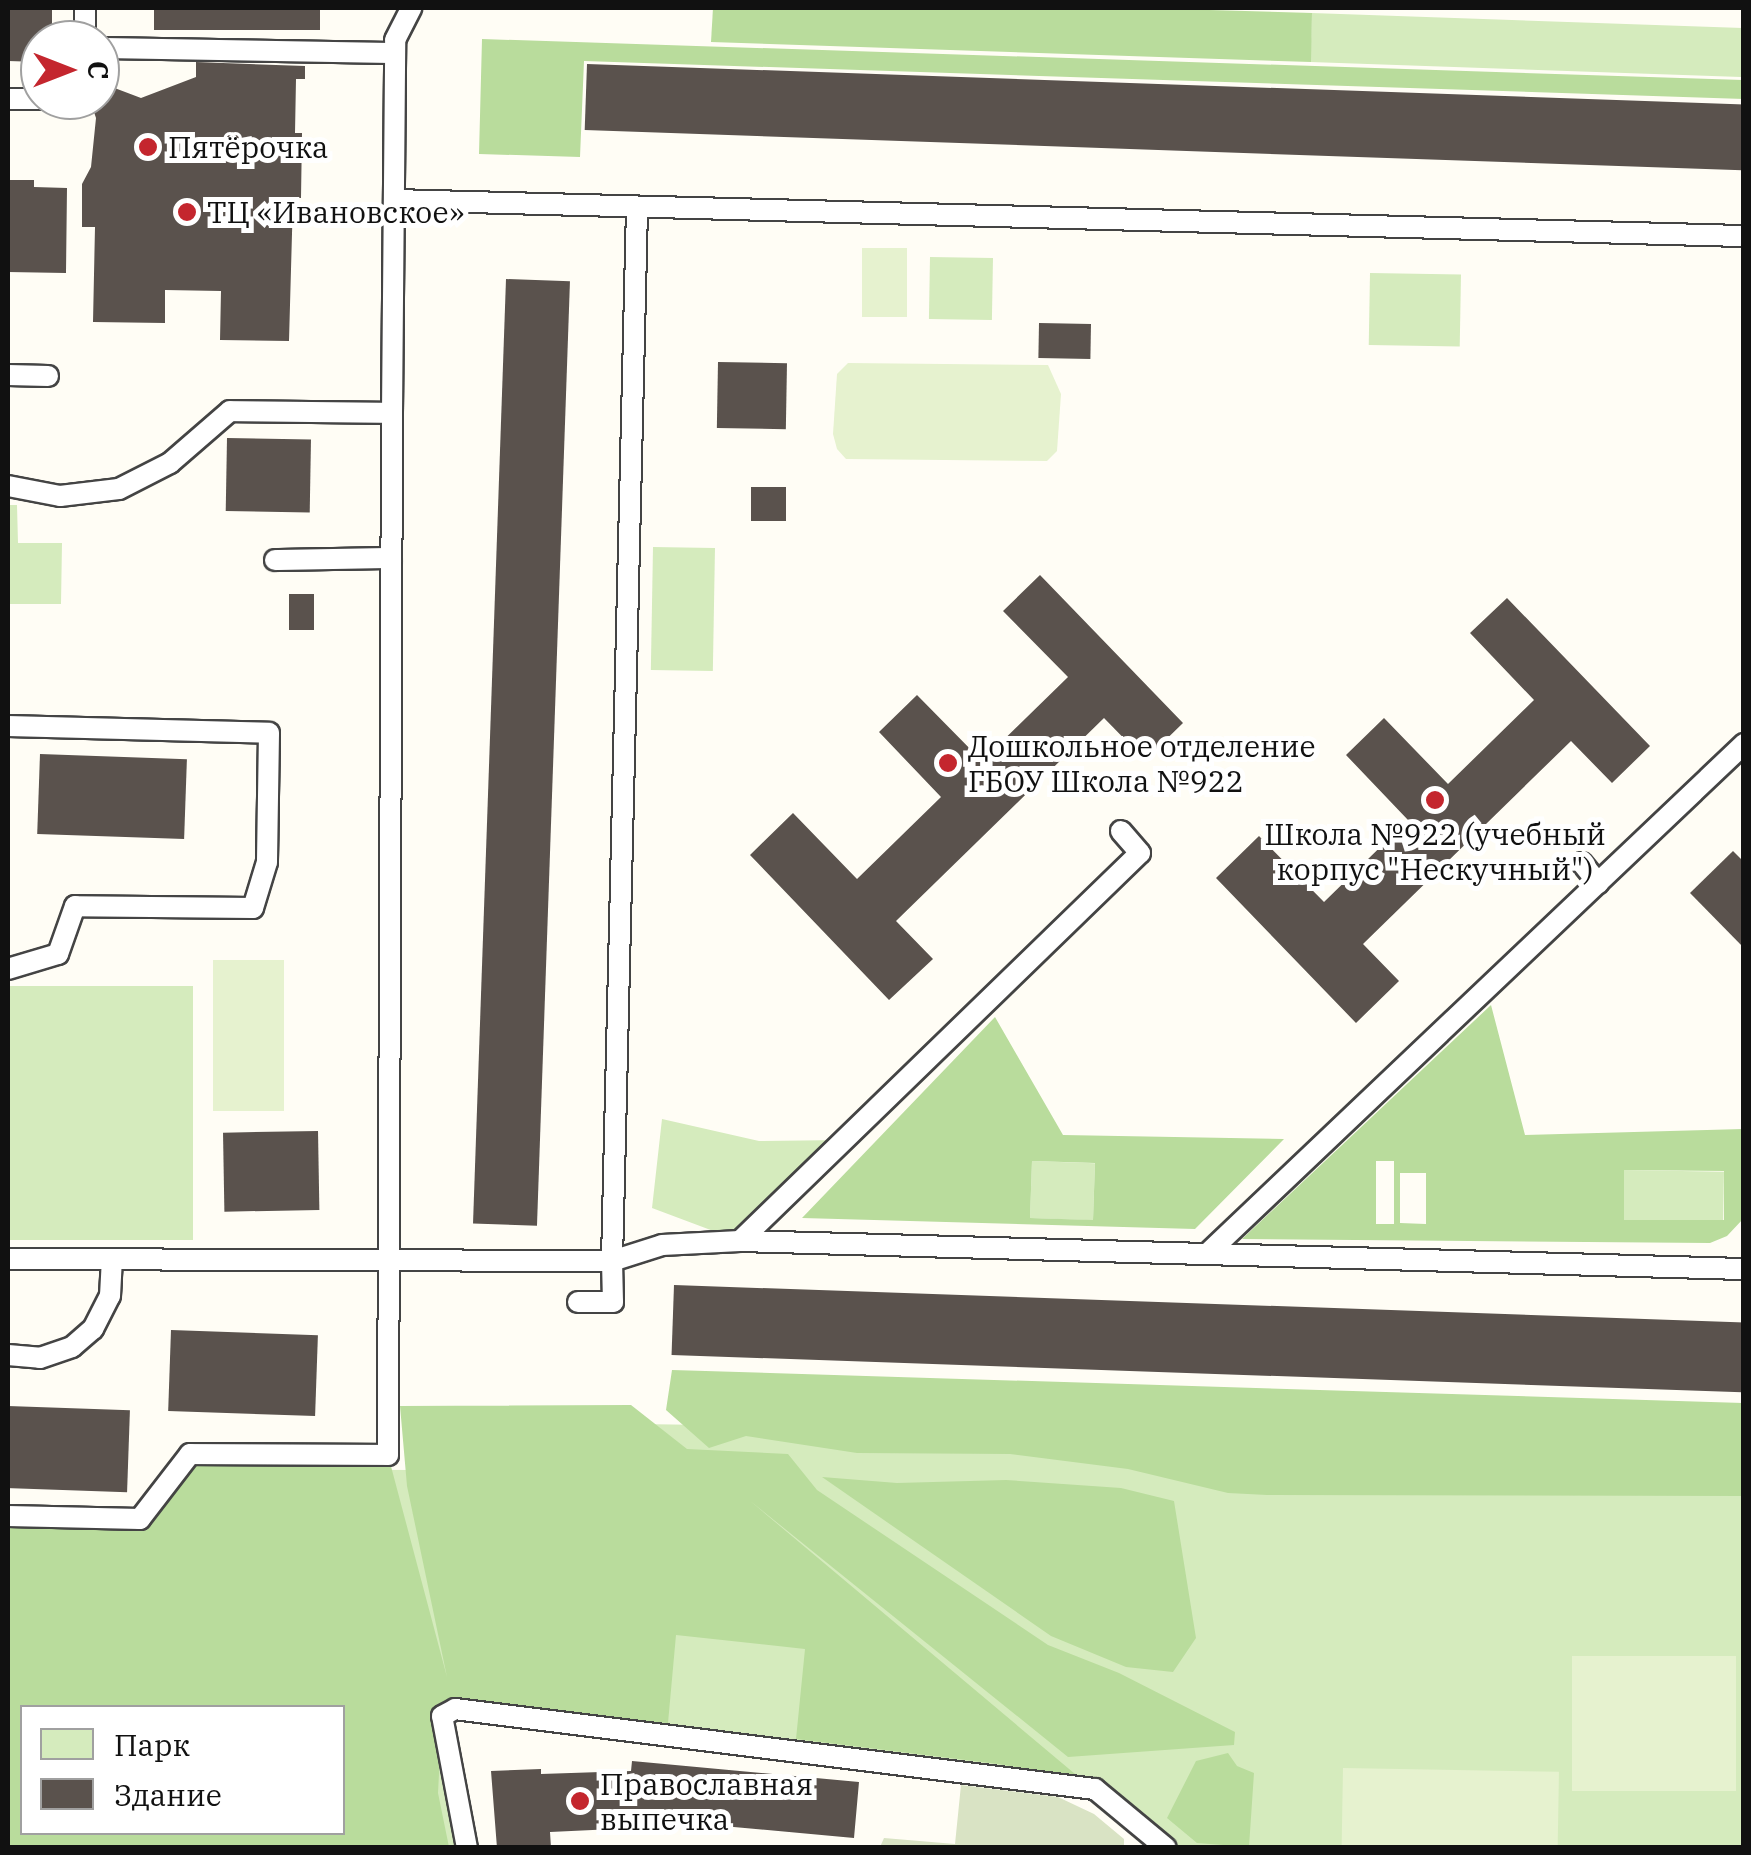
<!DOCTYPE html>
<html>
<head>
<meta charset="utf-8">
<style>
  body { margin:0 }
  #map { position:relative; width:1751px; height:1855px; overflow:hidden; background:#fffdf5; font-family:"IBM Plex Serif",serif }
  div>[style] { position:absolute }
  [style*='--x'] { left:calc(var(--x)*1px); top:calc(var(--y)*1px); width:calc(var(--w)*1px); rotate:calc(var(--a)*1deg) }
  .green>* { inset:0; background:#d5ebbd; transform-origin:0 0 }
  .forest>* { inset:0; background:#b9dc9c }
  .cemetery>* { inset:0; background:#d9e3c4 }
  .pitch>* { inset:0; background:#e6f2cf; transform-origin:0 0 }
  .building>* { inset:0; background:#5a524d; transform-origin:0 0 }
  .roads { filter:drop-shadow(2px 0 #444) drop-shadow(-2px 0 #444) drop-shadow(0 2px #444) drop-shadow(0 -2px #444) }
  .service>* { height:20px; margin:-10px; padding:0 10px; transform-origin:10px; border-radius:10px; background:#fff }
  .dots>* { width:28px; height:28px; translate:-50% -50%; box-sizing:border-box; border:5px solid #fff; border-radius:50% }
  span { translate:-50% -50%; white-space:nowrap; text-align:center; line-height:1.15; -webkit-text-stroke:10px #fff; paint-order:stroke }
  .poi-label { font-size:30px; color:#111 }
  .left { translate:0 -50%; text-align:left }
  .frame { position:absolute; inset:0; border:10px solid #111; pointer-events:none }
  .legend { position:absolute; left:20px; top:1705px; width:325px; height:130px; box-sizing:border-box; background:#fff; border:2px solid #a0a0a0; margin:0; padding:12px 18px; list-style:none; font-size:30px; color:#111 }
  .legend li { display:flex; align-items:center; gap:20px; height:50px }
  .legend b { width:50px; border:2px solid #a0a0a0 }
  .north { position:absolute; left:20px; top:20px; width:100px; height:100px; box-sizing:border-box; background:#fff; border:2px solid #a0a0a0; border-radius:50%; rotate:90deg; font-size:28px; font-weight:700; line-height:40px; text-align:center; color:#111 }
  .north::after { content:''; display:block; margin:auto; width:35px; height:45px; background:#c4262e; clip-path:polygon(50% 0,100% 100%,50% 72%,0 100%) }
</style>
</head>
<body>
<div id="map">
  <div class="green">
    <div style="left:1312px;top:13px;width:431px;height:49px;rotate:2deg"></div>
    <div style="left:930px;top:257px;width:63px;height:62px;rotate:1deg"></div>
    <div style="left:1370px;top:273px;width:91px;height:72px;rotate:1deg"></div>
    <div style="clip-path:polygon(8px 505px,17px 505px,18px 543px,62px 543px,61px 604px,8px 604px)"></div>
    <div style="left:653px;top:547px;width:62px;height:123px;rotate:1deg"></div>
    <div style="left:8px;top:986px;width:185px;height:254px"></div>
    <div style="clip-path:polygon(662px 1119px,759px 1141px,844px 1140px,740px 1241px,652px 1208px)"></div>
    <div style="left:1032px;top:1161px;width:63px;height:57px;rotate:2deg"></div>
    <div style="left:1624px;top:1170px;width:100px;height:50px;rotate:1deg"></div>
    <div style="clip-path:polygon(evenodd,413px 1421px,1743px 1439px,1743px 1847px,1175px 1847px,1096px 1787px,436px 1708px,461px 1847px,8px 1847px,8px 1533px,149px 1531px,193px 1469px,414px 1470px,413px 1421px,22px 1708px,342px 1708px,342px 1832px,22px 1832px,22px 1708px)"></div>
  </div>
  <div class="forest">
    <div style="clip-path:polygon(713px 8px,1139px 8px,1312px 13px,1311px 62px,711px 42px)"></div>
    <div style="clip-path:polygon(482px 39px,1743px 80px,1744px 99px,584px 61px,580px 157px,479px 154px)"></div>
    <div style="clip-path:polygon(evenodd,1491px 1005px,1525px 1135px,1743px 1129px,1743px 1219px,1727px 1236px,1710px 1243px,1242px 1239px,1491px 1005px,1376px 1161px,1394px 1161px,1394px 1224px,1376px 1224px,1376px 1161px,1491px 1005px,1624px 1170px,1724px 1171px,1724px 1220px,1624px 1220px,1624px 1170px,1491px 1005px,1400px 1173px,1426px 1173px,1426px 1224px,1400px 1223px,1400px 1173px)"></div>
    <div style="clip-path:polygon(evenodd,995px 1017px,1063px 1135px,1284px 1139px,1195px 1229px,802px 1218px,995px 1017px,1032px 1161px,1095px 1163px,1093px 1220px,1030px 1218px,1032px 1161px)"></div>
    <div style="clip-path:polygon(672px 1370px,1743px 1403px,1743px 1496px,1267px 1495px,1228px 1493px,1128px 1469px,1010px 1454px,857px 1453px,746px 1436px,709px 1448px,666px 1410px)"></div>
    <div style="clip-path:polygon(evenodd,631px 1405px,687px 1449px,788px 1454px,817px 1490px,1048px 1645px,1119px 1673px,1235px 1732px,1234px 1745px,1068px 1757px,749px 1500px,1081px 1779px,998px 1764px,796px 1739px,805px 1649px,676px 1635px,668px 1723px,512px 1710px,442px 1716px,438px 1793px,449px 1847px,8px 1847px,8px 1523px,140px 1519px,190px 1454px,388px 1455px,447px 1677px,407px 1486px,400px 1406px,631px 1405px,22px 1708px,342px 1708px,342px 1832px,22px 1832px,22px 1708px)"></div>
    <div style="clip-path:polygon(822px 1477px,897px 1483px,1006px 1480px,1121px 1488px,1174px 1501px,1196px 1638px,1173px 1672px,1126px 1667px,1051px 1636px)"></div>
    <div style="clip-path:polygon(1228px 1753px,1237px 1766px,1254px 1773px,1249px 1847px,1197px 1843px,1167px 1818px,1196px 1761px)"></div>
  </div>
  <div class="cemetery">
    <div style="clip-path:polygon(961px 1785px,1058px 1797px,1094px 1814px,1124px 1839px,1124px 1847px,880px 1847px,884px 1838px,955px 1844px)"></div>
  </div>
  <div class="pitch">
    <div style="left:862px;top:248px;width:45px;height:69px"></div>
    <div style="clip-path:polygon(848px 363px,1048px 365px,1061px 394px,1057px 451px,1047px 461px,846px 459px,837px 449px,833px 434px,837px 374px)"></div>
    <div style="left:213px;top:960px;width:71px;height:151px"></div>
    <div style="left:1736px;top:1656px;width:135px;height:164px;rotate:90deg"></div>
    <div style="left:1343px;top:1768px;width:216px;height:78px;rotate:1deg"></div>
  </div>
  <div class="building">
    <div style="clip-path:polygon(8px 8px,52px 8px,52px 40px,40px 40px,40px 62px,8px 61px)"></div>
    <div style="left:154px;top:8px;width:166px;height:22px"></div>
    <div style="clip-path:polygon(196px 62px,305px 66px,305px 79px,296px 79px,295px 133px,302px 133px,301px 198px,293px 198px,289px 341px,220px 340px,221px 291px,165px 290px,165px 323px,93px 322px,95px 227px,82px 227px,82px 184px,91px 167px,96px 118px,90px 100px,100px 100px,104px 84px,141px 98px,196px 77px)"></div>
    <div style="left:587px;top:64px;width:1158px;height:66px;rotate:2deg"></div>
    <div style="clip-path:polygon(8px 180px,34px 180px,34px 187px,67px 188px,66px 273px,8px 272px)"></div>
    <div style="left:506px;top:279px;width:64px;height:945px;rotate:2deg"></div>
    <div style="left:1039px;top:323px;width:52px;height:35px;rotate:1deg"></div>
    <div style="left:718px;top:362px;width:69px;height:66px;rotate:1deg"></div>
    <div style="left:227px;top:438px;width:84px;height:73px;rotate:1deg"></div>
    <div style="left:751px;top:487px;width:35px;height:34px"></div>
    <div style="clip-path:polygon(1040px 575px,1183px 723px,1145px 760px,1104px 718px,896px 921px,933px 959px,889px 1000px,750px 855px,793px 813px,857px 879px,941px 797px,879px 732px,917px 695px,982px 761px,1068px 677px,1003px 611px)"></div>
    <div style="left:289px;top:594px;width:25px;height:36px"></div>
    <div style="clip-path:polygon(1507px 598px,1650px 746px,1612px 783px,1571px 741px,1363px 944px,1399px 981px,1356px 1023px,1216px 878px,1259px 836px,1324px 902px,1408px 820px,1346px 755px,1384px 718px,1448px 784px,1534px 700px,1470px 633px)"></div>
    <div style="left:40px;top:754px;width:147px;height:80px;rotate:2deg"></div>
    <div style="clip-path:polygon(1733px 851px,1744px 862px,1744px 948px,1690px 893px)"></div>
    <div style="left:318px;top:1131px;width:79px;height:95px;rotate:89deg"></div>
    <div style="left:674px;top:1285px;width:1071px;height:70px;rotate:2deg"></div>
    <div style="left:171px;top:1330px;width:147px;height:81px;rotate:2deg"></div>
    <div style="left:8px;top:1406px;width:122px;height:82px;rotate:2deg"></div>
    <div style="clip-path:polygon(632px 1761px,859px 1782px,854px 1838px,635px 1818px,635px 1828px,550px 1832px,551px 1848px,497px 1848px,491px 1771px,541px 1769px,541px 1774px,631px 1771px)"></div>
  </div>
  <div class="roads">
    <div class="service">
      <div style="--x:85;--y:8;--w:26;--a:90"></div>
      <div style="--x:85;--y:34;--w:8;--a:50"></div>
      <div style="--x:100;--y:48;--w:295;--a:1"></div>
      <div style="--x:8;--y:99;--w:32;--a:0"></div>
      <div style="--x:394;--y:200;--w:1350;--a:1.53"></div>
      <div style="--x:8;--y:375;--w:40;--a:1.4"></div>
      <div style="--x:392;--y:413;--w:373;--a:-89.5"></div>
      <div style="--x:395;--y:40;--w:36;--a:-63"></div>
      <div style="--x:8;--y:486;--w:53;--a:10.9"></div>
      <div style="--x:60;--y:496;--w:59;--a:-6.8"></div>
      <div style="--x:119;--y:489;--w:57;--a:-27"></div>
      <div style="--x:170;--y:463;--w:79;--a:-40.9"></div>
      <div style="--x:230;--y:411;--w:162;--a:0.7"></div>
      <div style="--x:392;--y:413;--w:1042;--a:90.22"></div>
      <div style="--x:388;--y:1455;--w:198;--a:-179.7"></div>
      <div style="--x:190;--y:1454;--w:82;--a:127.6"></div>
      <div style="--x:140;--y:1519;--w:132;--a:-178.7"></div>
      <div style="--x:275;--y:560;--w:116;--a:-1"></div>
      <div style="--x:8;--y:726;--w:261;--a:1.5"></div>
      <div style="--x:269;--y:733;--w:129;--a:90.9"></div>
      <div style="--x:267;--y:862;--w:48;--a:106.9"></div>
      <div style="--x:253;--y:908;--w:178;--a:-179.4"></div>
      <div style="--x:75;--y:906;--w:51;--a:109.5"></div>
      <div style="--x:58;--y:954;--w:52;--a:163.3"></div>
      <div style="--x:1582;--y:863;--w:26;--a:51"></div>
      <div style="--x:740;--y:1241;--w:557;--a:-44.13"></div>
      <div style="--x:1140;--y:853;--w:29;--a:-131"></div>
      <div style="--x:1207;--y:1254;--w:741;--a:-43.52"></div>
      <div style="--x:8;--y:1259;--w:604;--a:0.19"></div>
      <div style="--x:612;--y:1261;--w:1054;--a:-88.64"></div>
      <div style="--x:578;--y:1302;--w:35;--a:0"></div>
      <div style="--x:613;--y:1302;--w:41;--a:-91.4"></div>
      <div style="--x:612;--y:1261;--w:52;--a:-17.7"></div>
      <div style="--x:662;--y:1245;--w:78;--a:-2.9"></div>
      <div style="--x:740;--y:1241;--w:1004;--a:1.6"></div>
      <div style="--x:8;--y:1355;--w:32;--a:5"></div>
      <div style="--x:40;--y:1358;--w:34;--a:-19"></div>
      <div style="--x:72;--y:1347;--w:28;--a:-41"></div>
      <div style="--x:93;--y:1329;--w:37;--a:-63"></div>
      <div style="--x:110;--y:1296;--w:37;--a:-87"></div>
      <div style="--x:467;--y:1848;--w:134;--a:-100.7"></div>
      <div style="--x:442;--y:1716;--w:15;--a:-28"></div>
      <div style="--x:455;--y:1709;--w:645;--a:7.13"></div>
      <div style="--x:1095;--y:1789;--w:92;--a:39.7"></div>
    </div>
  </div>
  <div class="dots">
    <div style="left:148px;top:147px;background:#c4262e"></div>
    <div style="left:187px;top:212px;background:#c4262e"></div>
    <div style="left:948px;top:763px;background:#c4262e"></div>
    <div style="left:1435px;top:800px;background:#c4262e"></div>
    <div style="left:580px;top:1801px;background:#c4262e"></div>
  </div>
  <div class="poi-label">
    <span class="left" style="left:168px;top:147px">Пятёрочка</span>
    <span class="left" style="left:207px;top:212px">ТЦ «Ивановское»</span>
    <span class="left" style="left:968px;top:763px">Дошкольное отделение<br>ГБОУ Школа №922</span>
    <span style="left:1435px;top:851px">Школа №922 (учебный<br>корпус "Нескучный")</span>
    <span class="left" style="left:600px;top:1801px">Православная<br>выпечка</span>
  </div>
  <div class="frame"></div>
  <ul class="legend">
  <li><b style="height:28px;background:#d5ebbd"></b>Парк</li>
  <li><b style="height:28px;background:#5a524d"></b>Здание</li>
  </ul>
  <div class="north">С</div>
</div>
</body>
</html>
